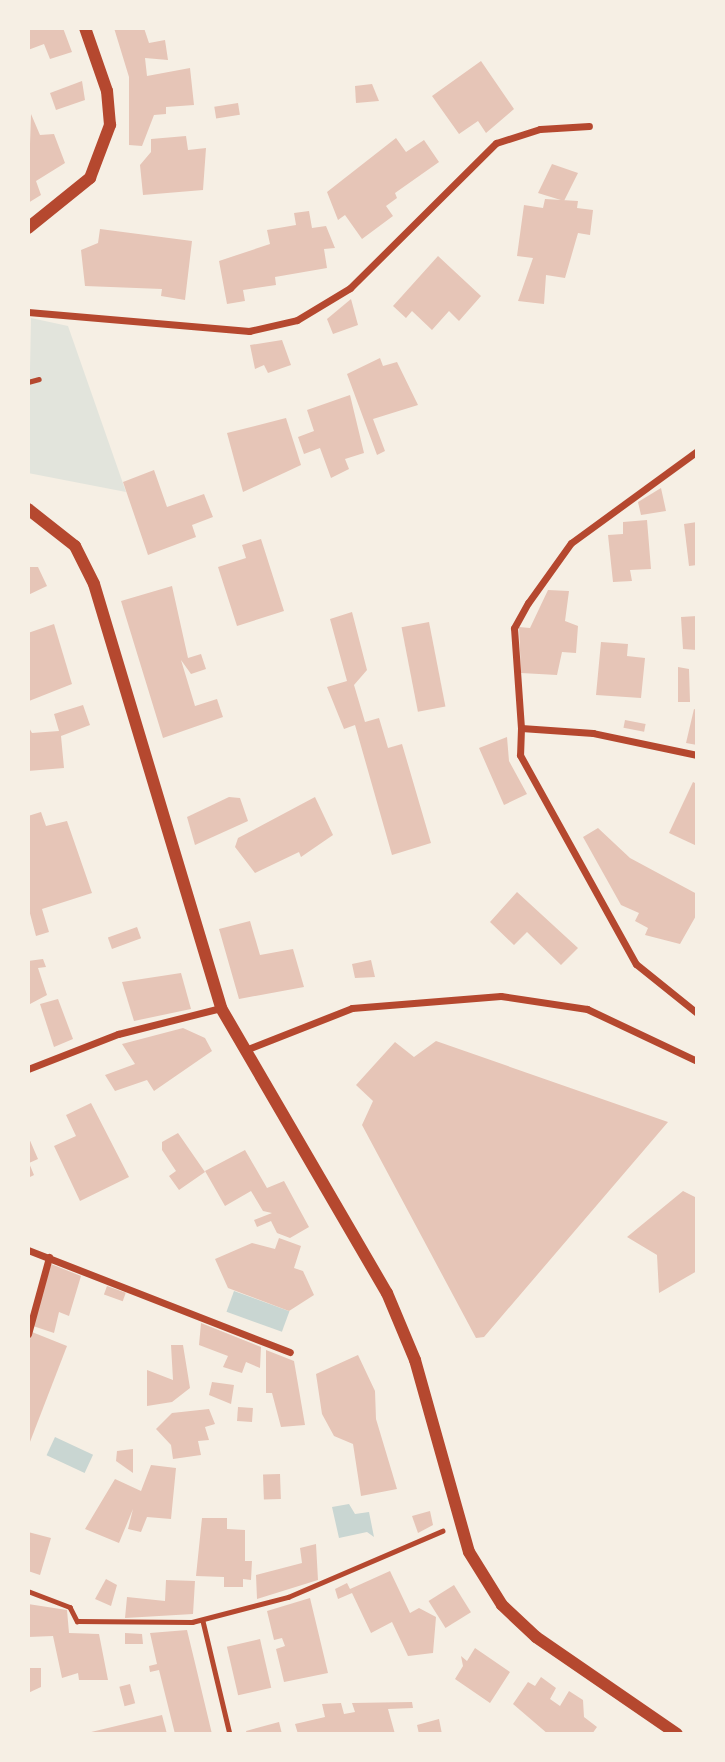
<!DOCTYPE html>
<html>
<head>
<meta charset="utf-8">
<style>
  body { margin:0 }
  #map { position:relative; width:725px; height:1762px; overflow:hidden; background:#f6efe4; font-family:"Space Grotesk",sans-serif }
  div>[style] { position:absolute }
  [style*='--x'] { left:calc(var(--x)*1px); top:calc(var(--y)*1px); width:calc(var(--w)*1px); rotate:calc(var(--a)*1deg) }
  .green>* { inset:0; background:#e2e4dc }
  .water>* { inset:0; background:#c9d6d2; transform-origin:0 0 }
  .building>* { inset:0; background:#e6c5b7; transform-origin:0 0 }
  .path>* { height:4.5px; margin:-2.25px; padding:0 2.25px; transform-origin:2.25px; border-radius:2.25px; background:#b5482f }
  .minor>* { height:7px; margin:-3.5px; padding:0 3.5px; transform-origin:3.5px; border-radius:3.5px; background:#b5482f }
  .tertiary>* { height:12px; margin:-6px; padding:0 6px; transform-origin:6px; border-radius:6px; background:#b5482f }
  span { translate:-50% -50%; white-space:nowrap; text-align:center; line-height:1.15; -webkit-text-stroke:7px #f6efe4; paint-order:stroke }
  .frame { position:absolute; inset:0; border:30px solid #f6efe4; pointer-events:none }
</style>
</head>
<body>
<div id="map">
  <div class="green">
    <div style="clip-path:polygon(31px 318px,68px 326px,126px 492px,28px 473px)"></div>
  </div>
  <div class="water">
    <div style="left:234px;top:1291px;width:59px;height:22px;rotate:20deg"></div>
    <div style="left:55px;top:1437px;width:42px;height:20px;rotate:25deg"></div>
    <div style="clip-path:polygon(349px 1504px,355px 1514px,369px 1512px,374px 1537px,367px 1532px,339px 1538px,332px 1507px)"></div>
  </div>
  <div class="building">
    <div style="clip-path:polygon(28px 28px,63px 28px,72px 52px,50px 59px,44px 44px,28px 50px)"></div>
    <div style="clip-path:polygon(114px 28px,144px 28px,149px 43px,165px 40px,168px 60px,145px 58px,147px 76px,190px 68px,194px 105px,166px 107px,166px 114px,154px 115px,142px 146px,129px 145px,129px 77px)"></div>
    <div style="clip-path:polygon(481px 61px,514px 109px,486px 133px,478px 121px,459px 134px,432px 96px)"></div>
    <div style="clip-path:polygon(82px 81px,85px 100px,56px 110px,50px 93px)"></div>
    <div style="clip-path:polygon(372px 84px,379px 101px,356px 103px,355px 86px)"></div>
    <div style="left:238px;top:103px;width:12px;height:24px;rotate:81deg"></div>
    <div style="clip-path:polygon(31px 114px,40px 135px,54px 134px,65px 163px,36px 181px,41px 195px,28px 203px)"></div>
    <div style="clip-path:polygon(186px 136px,188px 150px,206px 148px,203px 190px,143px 195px,140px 165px,151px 152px,151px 139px)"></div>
    <div style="clip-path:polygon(396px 138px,406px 152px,424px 140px,439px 162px,395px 193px,397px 198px,386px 206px,393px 216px,362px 239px,345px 215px,338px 220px,327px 192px)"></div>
    <div style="clip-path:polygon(552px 164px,578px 173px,564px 201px,538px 193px)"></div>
    <div style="clip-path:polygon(545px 199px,578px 201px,577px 208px,593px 210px,590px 235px,578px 233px,565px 278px,546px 275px,544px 304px,518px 301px,533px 258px,517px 256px,524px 205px,543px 208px)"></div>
    <div style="clip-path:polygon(309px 211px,312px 228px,326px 226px,335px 248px,324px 249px,327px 268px,275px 277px,276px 285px,243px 290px,245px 301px,227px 304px,219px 261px,270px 244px,267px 230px,296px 225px,294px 213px)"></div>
    <div style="clip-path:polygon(100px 229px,192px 241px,185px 300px,161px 296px,162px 289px,85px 286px,81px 250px,98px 243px)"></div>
    <div style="clip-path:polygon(438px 256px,481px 296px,459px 321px,449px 311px,432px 330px,412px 311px,406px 318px,393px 306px)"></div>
    <div style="clip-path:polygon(351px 299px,358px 325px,333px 334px,327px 319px)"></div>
    <div style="clip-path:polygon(282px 340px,291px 365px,268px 373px,264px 365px,255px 369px,250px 345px)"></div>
    <div style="clip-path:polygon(380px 358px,383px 366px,397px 362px,418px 405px,373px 419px,385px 451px,377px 455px,347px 374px)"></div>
    <div style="clip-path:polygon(350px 395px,364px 453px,345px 459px,349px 469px,331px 478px,320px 448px,304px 454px,298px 437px,314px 431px,307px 410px)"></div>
    <div style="clip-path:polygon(286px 418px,301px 465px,243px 492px,227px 433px)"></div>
    <div style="clip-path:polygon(154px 470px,167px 507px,204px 494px,213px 517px,192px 525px,196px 537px,148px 555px,123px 482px)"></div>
    <div style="clip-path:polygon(661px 488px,666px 511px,641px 515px,638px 502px)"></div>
    <div style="clip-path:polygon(647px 520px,651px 569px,630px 570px,632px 581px,613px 582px,608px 535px,623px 534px,623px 522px)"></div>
    <div style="clip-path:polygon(697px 522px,697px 565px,689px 566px,684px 524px)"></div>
    <div style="clip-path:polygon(261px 539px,284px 611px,237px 626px,218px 567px,246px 558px,242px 545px)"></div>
    <div style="clip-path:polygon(28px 567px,38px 567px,47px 586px,28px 595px)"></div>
    <div style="clip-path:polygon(172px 586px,188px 658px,201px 654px,206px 669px,191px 674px,181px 660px,195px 706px,217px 699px,223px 717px,163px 738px,121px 601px)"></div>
    <div style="clip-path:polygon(548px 590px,569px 591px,565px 621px,578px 626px,576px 653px,562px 652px,557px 675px,521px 673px,519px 627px,530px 628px)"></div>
    <div style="clip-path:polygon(352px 612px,367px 670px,354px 685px,365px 722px,379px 718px,388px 748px,402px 744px,431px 843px,392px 855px,355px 725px,344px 729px,327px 687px,347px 681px,330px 619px)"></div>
    <div style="clip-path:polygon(697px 616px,697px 650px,683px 649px,681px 617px)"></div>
    <div style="left:429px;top:622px;width:86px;height:28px;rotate:79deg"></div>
    <div style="clip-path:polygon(54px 624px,72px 684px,29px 701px,28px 633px)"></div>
    <div style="clip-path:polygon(601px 642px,628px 644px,627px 656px,645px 658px,641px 698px,596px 695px)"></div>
    <div style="clip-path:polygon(678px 667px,689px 669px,690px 702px,678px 702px)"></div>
    <div style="clip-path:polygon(83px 705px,90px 725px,61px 736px,64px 768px,28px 771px,28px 726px,32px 733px,59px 731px,54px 714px)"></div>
    <div style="clip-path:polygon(694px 709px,697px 710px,697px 745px,686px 743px)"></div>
    <div style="left:625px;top:720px;width:21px;height:8px;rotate:11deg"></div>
    <div style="clip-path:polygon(507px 737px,509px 761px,527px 794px,504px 805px,479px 748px)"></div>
    <div style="clip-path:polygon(693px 782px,697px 784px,697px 846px,669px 833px)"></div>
    <div style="clip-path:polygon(229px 797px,240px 798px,248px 821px,195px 845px,187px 817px)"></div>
    <div style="clip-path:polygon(315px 797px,333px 835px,301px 857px,299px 852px,255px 873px,235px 847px,238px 838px)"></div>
    <div style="clip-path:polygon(41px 812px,46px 826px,67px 821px,92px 893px,42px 909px,49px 932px,36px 936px,28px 906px,28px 816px)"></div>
    <div style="clip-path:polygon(598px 828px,630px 858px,697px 894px,697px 914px,680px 944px,645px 935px,648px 928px,635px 921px,639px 913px,621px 905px,583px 837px)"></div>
    <div style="clip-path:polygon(517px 892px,578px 948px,561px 965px,527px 932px,514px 945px,490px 922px)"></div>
    <div style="clip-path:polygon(250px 921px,260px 955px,293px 949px,304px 987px,239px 999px,219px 929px)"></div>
    <div style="left:137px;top:927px;width:12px;height:31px;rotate:70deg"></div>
    <div style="clip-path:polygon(43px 959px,46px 967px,38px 968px,47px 995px,30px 1004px,28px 961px)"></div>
    <div style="clip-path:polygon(371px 960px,375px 977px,355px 978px,352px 964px)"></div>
    <div style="clip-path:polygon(181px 973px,191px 1009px,134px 1021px,122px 982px)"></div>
    <div style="clip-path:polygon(58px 999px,73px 1039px,54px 1047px,40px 1004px)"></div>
    <div style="clip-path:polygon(183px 1028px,205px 1038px,212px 1051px,154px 1091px,147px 1080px,115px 1091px,105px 1075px,135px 1064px,122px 1044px)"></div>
    <div style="clip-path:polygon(436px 1041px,668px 1122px,484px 1337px,476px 1338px,362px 1125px,373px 1101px,356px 1085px,395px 1042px,414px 1057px)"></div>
    <div style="clip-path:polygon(91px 1103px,129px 1177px,80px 1201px,54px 1146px,76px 1136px,66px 1115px)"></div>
    <div style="clip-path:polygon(178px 1133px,205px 1172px,179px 1190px,169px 1176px,176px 1171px,162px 1150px,162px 1142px)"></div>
    <div style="clip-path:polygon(28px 1136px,38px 1159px,29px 1163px,34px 1175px,28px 1178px)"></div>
    <div style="clip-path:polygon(245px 1150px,267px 1188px,284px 1181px,309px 1227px,290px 1238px,277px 1233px,271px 1221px,257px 1227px,254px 1220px,272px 1213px,263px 1211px,251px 1191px,225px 1206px,205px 1171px)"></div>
    <div style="clip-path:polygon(683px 1191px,697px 1198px,697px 1271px,659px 1293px,657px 1255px,627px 1237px)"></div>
    <div style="clip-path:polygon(279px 1238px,301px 1246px,294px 1268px,303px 1271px,314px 1295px,289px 1311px,228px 1288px,215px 1259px,252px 1243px,275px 1249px)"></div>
    <div style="clip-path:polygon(51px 1264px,81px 1276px,69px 1316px,59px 1312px,54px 1333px,33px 1326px)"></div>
    <div style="left:107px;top:1286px;width:20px;height:9px;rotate:20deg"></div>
    <div style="clip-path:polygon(201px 1323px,261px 1347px,260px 1368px,246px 1362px,242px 1373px,223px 1367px,228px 1356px,199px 1345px)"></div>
    <div style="clip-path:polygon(32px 1332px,67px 1346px,28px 1447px,28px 1346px)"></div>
    <div style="clip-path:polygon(171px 1345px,183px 1345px,190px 1388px,172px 1402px,147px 1406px,147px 1370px,173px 1380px)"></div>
    <div style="clip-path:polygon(266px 1350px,294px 1361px,305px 1425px,281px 1427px,272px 1393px,266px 1393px)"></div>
    <div style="clip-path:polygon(358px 1355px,375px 1391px,376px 1419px,397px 1489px,361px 1496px,353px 1444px,334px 1436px,322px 1414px,316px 1374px)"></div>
    <div style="clip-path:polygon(212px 1382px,234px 1385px,231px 1404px,209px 1395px)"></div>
    <div style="left:238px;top:1407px;width:15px;height:14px;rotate:4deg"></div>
    <div style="clip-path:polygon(209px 1409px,215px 1424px,205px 1427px,209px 1440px,198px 1441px,201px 1455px,173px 1459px,171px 1445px,156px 1429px,172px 1413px)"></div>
    <div style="clip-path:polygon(133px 1449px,133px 1473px,116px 1461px,117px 1451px)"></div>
    <div style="clip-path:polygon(151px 1465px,176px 1468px,171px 1519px,147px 1517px,141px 1532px,128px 1529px,133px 1509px,119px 1543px,85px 1529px,115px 1479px,141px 1491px)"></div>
    <div style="left:280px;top:1474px;width:25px;height:17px;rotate:88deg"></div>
    <div style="clip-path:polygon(430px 1511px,433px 1525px,418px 1533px,412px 1516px)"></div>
    <div style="clip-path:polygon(202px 1518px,227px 1518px,227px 1529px,245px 1530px,245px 1561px,252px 1561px,251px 1580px,243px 1579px,243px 1587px,224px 1587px,224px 1577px,196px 1576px)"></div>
    <div style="clip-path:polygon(28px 1532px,51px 1538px,40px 1575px,28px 1571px)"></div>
    <div style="clip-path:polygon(316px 1544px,318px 1580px,257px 1599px,256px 1575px,302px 1563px,300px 1548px)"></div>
    <div style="clip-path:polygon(390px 1571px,410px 1613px,419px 1608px,436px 1617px,433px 1653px,408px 1656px,392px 1622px,371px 1633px,352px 1593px,338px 1599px,335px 1589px,347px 1583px,350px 1589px)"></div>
    <div style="clip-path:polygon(106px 1579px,117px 1585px,111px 1606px,95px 1599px)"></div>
    <div style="clip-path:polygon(166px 1580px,195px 1581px,193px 1614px,125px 1618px,127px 1597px,165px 1601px)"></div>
    <div style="left:454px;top:1585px;width:32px;height:30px;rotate:58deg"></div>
    <div style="clip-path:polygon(310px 1598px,328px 1673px,284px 1682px,276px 1649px,285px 1646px,282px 1638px,274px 1640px,267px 1611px)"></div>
    <div style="clip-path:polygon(28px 1604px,67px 1610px,69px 1633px,99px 1634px,108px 1680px,79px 1680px,78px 1673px,62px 1678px,53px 1636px,28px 1637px)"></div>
    <div style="clip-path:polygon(187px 1630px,195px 1663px,212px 1734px,175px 1734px,159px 1670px,150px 1672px,149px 1666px,157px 1664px,150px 1633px)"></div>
    <div style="clip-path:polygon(125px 1633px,142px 1634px,143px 1644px,125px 1644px)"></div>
    <div style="left:260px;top:1639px;width:50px;height:34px;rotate:77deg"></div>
    <div style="clip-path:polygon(475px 1648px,510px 1672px,490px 1703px,455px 1679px,463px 1666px,461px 1656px,467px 1661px)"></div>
    <div style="clip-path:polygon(28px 1668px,41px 1668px,41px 1687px,28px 1693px)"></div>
    <div style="clip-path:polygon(541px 1677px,556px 1688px,550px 1699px,560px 1706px,569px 1691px,583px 1700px,584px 1717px,597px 1727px,592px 1734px,548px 1734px,513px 1704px,528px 1682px,535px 1686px)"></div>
    <div style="left:130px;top:1684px;width:20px;height:11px;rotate:75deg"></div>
    <div style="clip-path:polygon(412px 1702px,413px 1708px,388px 1709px,395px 1734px,298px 1734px,295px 1724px,325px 1717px,322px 1704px,341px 1703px,344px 1714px,355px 1712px,352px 1703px)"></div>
    <div style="clip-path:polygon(162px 1715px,167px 1734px,88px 1734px,87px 1733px)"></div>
    <div style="clip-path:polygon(439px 1719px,442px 1734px,419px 1734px,417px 1725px)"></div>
    <div style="clip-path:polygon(279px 1722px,282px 1734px,247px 1734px,246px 1731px)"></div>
  </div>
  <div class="path">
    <div style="--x:28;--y:382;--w:11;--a:-15"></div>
    <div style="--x:28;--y:1591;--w:45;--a:20.9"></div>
    <div style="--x:70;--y:1607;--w:16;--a:63"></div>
    <div style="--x:77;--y:1621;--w:115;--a:0.5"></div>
    <div style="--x:192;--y:1622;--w:99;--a:-14.6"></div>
    <div style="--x:288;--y:1597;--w:168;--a:-23.2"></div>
    <div style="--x:203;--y:1621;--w:116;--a:76.6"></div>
  </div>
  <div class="minor">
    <div style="--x:28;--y:312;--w:222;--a:4.9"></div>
    <div style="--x:249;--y:331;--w:49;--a:-12.9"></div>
    <div style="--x:297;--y:320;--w:62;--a:-31.1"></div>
    <div style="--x:350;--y:288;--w:206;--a:-44.8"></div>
    <div style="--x:496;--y:143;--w:46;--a:-17.7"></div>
    <div style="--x:540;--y:129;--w:49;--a:-3.5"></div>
    <div style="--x:521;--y:728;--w:100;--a:-94"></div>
    <div style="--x:514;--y:628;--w:29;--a:-61"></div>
    <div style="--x:528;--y:603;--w:74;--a:-54.4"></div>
    <div style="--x:571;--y:543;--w:156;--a:-36.1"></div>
    <div style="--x:697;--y:755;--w:106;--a:-168.1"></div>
    <div style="--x:593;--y:733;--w:72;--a:-176"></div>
    <div style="--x:521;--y:728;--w:27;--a:92"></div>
    <div style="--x:520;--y:755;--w:239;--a:61"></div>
    <div style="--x:636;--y:964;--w:78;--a:38.8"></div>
    <div style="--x:245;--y:1050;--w:115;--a:-21.4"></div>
    <div style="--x:352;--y:1008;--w:149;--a:-4.6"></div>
    <div style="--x:501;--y:996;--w:87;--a:8.6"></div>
    <div style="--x:587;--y:1009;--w:122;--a:25.3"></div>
    <div style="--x:28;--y:1069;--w:97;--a:-21.3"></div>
    <div style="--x:118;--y:1034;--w:106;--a:-14.2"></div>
    <div style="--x:28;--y:1250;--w:281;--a:21.3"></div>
    <div style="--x:28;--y:1334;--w:80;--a:-74.7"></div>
  </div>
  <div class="tertiary">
    <div style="--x:28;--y:228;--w:80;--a:-38.9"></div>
    <div style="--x:90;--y:178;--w:57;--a:-69.3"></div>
    <div style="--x:110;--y:125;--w:34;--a:-95"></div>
    <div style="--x:107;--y:91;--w:67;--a:-109.2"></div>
    <div style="--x:28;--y:509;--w:60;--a:38.2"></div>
    <div style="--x:75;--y:546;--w:42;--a:63.4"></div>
    <div style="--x:94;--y:584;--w:443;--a:73.3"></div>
    <div style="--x:221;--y:1008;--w:330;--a:59.8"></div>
    <div style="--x:387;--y:1293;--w:73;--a:67.3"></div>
    <div style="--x:415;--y:1360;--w:199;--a:74.3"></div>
    <div style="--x:469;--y:1552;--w:62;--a:58.1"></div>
    <div style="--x:502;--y:1605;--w:47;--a:43.3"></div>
    <div style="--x:536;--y:1637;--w:171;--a:34.5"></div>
  </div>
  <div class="frame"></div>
</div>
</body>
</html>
